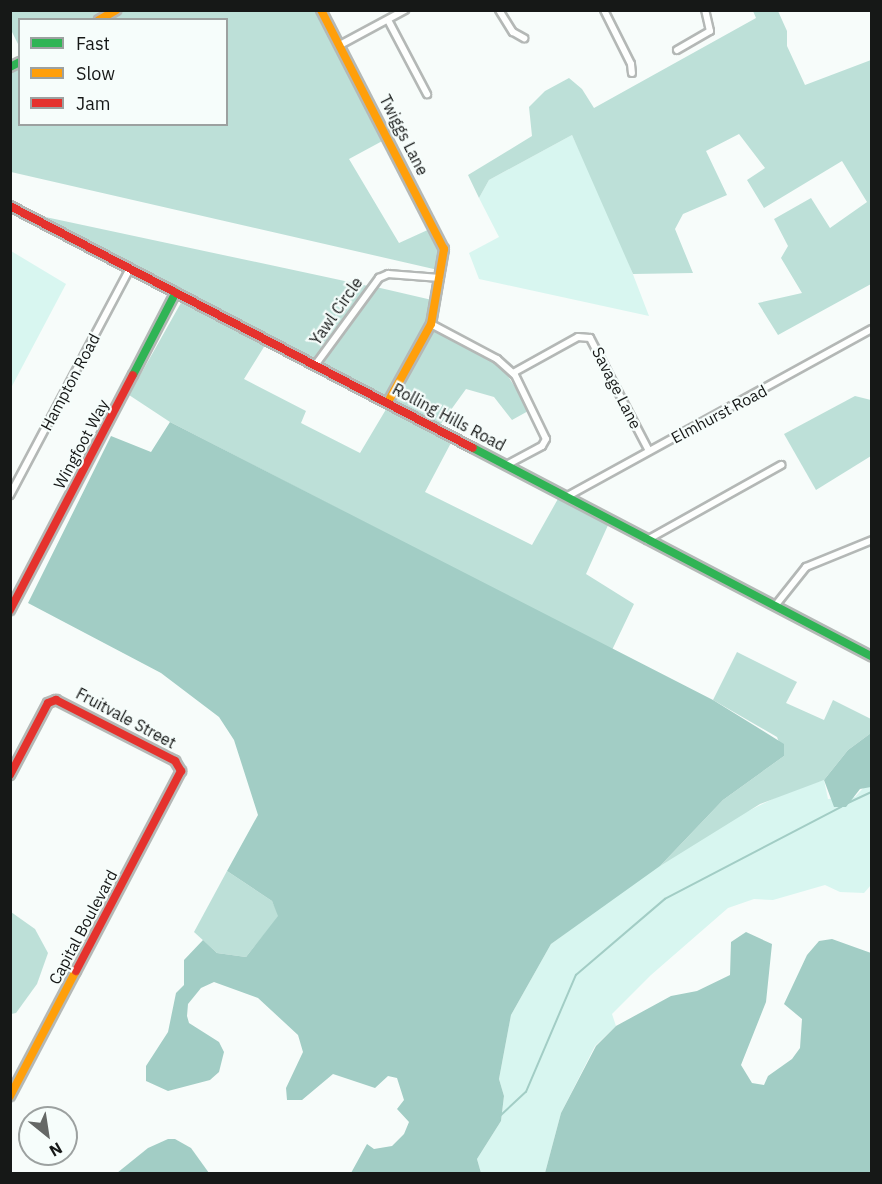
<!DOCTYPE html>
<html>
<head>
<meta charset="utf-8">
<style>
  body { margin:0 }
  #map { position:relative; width:882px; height:1184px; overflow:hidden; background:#f7fcfa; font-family:"IBM Plex Sans",sans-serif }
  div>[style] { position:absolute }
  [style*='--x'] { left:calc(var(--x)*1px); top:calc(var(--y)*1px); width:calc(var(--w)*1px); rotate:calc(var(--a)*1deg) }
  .green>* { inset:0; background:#d8f6f0 }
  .forest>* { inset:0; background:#bde0d8 }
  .water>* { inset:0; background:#a2cdc5 }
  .stream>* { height:1.5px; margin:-0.75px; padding:0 0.75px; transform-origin:0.75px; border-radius:0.75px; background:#a2cdc5 }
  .roads { filter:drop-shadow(2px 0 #b4b8b6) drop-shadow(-2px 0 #b4b8b6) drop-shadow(0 2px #b4b8b6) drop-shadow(0 -2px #b4b8b6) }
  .street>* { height:6px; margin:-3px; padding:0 3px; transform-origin:3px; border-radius:3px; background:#fefffe }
  .fast>* { height:8px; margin:-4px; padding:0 4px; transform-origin:4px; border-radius:4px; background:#30b455 }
  .slow>* { height:8px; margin:-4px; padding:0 4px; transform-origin:4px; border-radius:4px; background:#ff9f0a }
  .jam>* { height:8px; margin:-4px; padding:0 4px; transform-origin:4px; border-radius:4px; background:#e5322d }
  span { translate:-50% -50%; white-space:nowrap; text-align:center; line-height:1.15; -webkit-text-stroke:4.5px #f6fdfb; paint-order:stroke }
  .street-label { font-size:16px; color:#161817 }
  .frame { position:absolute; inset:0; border:12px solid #161817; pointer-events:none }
  .legend { position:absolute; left:18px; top:18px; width:210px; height:108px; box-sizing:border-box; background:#f6fdfb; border:2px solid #9ca1a0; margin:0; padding:8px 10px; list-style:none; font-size:18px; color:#161817 }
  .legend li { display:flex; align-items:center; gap:12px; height:30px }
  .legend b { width:30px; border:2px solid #9ca1a0 }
  .north { position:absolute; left:18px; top:1106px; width:60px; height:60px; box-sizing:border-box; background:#f6fdfb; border:2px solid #9ca1a0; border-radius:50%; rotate:150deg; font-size:16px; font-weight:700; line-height:24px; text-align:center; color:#161817 }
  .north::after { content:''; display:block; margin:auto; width:21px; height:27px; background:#656866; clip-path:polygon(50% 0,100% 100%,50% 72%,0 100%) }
</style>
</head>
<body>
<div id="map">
  <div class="green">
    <div style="clip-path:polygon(572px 135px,614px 225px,649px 316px,479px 279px,469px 253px,499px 237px,479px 198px,489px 180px)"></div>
    <div style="clip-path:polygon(11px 251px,66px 284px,11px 388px)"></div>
    <div style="clip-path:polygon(824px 780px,828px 799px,855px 797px,866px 785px,871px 787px,871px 885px,864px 893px,840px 892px,825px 885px,773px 900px,754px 899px,728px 908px,651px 975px,612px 1014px,616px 1026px,595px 1046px,561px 1113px,545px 1173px,481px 1173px,477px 1159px,501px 1121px,504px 1096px,499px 1079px,511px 1015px,551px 944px,636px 881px,734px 818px,789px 791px)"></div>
  </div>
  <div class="forest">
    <div style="clip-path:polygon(124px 10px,317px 11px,386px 139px,349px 159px,399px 243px,432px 228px,441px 249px,438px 270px,11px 172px,10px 71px,19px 66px,20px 124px,226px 124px,226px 20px,107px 19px)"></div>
    <div style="clip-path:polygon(10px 11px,108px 10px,108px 11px,92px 19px,20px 20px,19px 46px,11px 30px)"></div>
    <div style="clip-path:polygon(753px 11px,778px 11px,787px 31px,787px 46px,805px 85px,871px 60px,871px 284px,778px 335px,758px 303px,802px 293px,781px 258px,788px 246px,774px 219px,811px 198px,830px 228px,867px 202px,842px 161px,764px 208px,747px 180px,765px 168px,739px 134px,706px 151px,727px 195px,683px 214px,675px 229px,693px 273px,633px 274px,572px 135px,489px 180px,479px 198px,468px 175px,532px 136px,529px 107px,545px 91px,569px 78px,582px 89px,594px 108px,756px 18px)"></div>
    <div style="clip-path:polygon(36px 215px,368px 286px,315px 360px)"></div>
    <div style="clip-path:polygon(376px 287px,432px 300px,428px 322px,387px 397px,322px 363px)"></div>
    <div style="clip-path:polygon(178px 297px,267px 342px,244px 379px,306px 411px,301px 423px,360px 453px,388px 406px,453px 439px,425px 492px,532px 545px,559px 497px,609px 523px,586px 574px,634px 604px,612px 650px,170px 422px,129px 395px,182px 301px)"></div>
    <div style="clip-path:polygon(432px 328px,502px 367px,530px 410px,512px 420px,494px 397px,466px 389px,440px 425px,393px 400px)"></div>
    <div style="clip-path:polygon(855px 396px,871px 400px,871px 456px,816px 490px,784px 434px)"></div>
    <div style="clip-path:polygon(737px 652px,797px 682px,786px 703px,824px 720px,833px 700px,871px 719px,871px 733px,848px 750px,824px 780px,760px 804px,660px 866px,723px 800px,784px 756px,777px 737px,713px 700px)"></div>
    <div style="clip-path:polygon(227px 871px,272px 901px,279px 916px,246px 957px,217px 953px,194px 932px)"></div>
    <div style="clip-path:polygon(11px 912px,35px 929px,48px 953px,37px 984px,16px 1013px,11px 1014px)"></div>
  </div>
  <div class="water">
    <div style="clip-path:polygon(170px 422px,713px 700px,784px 744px,784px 756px,723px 800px,660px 866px,551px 944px,511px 1015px,499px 1079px,504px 1096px,501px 1121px,477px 1159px,481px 1173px,351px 1173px,367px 1144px,374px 1149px,392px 1146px,404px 1134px,409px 1122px,397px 1109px,404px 1100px,397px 1078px,388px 1076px,375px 1088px,333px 1074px,302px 1100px,287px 1100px,286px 1088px,303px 1052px,298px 1035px,258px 998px,214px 982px,201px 988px,188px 1004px,187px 1016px,189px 1023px,219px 1042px,224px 1052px,219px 1072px,210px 1080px,168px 1091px,146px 1081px,146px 1066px,168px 1032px,176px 993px,184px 985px,184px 960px,203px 940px,217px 953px,246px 957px,278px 916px,272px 901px,227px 871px,258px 815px,234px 740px,219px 717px,161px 673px,28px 603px,111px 436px,151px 452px)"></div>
    <div style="clip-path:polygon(871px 733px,871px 787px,860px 789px,846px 807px,834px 807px,824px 780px,848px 750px)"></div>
    <div style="clip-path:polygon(746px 932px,772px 944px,766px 1002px,741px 1065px,752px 1083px,764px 1085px,768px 1076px,792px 1059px,800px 1048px,802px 1019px,784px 1004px,807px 955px,819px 941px,832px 939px,871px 953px,871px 1173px,545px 1173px,561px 1113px,596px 1046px,616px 1026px,671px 996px,697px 991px,730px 975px,731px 942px)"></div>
    <div style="clip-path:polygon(168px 1139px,175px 1139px,191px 1148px,209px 1173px,117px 1173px,148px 1148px)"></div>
  </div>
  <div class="stream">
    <div style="--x:848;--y:803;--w:26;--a:-25"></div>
    <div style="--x:500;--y:1116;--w:35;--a:-43"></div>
    <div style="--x:526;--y:1092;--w:127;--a:-66.9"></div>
    <div style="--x:576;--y:975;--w:117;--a:-40.5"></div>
    <div style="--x:665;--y:899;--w:199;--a:-27.6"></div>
  </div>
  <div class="roads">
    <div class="street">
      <div style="--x:499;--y:10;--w:26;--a:58"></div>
      <div style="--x:513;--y:32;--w:13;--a:29"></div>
      <div style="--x:604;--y:10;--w:60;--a:63.4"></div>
      <div style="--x:631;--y:64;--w:9;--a:84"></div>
      <div style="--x:388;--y:20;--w:84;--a:62.2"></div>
      <div style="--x:340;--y:45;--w:74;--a:-28.3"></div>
      <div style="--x:677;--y:50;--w:38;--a:-30"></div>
      <div style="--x:710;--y:31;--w:22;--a:-103"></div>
      <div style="--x:431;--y:324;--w:75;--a:27.9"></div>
      <div style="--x:497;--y:359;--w:24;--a:42"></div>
      <div style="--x:515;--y:375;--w:71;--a:64.2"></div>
      <div style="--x:546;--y:439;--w:8;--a:120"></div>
      <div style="--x:542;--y:446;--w:40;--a:152"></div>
      <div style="--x:316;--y:364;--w:107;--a:-53.8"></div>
      <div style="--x:379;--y:278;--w:10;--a:-24"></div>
      <div style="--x:388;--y:274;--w:52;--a:4.4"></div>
      <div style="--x:513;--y:373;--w:74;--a:-29"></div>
      <div style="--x:578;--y:337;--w:12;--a:5"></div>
      <div style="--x:590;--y:338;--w:127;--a:62.4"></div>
      <div style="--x:10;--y:495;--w:257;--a:-62.1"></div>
      <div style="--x:566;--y:497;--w:349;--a:-28.8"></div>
      <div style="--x:647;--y:540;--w:154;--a:-29.2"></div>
      <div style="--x:775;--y:606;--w:50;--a:-51.5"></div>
      <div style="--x:806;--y:567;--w:71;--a:-22.2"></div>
    </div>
    <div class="fast">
      <div style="--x:10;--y:67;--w:11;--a:-27"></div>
      <div style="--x:133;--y:375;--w:93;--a:-62.6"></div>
      <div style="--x:473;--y:448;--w:450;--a:27.6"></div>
    </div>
    <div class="slow">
      <div style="--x:321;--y:10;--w:269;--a:62.8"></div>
      <div style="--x:444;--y:249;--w:76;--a:99.8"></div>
      <div style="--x:431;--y:324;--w:89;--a:118.9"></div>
      <div style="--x:99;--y:20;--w:20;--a:-30"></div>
      <div style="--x:10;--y:1096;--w:141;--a:-62.2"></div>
    </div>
    <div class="jam">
      <div style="--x:10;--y:206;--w:522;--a:27.6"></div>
      <div style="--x:10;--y:610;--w:265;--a:-62.4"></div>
      <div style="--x:10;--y:775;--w:81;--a:-62.2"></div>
      <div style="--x:48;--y:703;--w:9;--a:-21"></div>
      <div style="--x:56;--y:700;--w:134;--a:27.1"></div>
      <div style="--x:175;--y:761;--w:12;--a:59"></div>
      <div style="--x:181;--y:771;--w:226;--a:117.7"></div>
    </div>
  </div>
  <div class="street-label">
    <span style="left:404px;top:135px;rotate:63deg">Twiggs Lane</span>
    <span style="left:336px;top:311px;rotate:-55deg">Yawl Circle</span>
    <span style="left:70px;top:382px;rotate:-62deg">Hampton Road</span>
    <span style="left:617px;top:388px;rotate:63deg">Savage Lane</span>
    <span style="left:719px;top:414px;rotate:-28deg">Elmhurst Road</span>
    <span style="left:449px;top:417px;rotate:28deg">Rolling Hills Road</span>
    <span style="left:81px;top:444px;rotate:-62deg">Wingfoot Way</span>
    <span style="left:126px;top:718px;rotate:28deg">Fruitvale Street</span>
    <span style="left:83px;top:927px;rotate:-62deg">Capital Boulevard</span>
  </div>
  <div class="frame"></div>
  <ul class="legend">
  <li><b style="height:8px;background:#30b455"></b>Fast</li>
  <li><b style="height:8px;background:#ff9f0a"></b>Slow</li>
  <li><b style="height:8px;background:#e5322d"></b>Jam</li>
  </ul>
  <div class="north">N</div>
</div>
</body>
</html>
